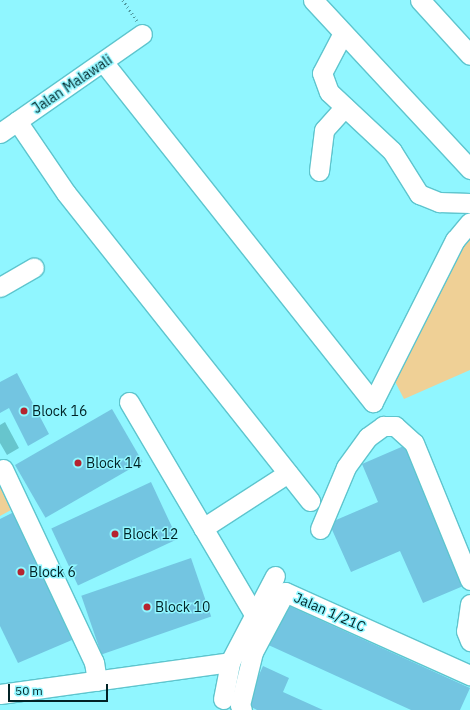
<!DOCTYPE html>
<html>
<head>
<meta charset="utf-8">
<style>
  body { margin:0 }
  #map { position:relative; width:470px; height:710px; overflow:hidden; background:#90f6ff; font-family:"IBM Plex Sans",sans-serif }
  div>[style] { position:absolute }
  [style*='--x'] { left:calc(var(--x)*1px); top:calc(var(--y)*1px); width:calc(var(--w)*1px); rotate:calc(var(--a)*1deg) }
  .green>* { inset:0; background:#efd096 }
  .water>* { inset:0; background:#67c5cd }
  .building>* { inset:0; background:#73c5e1; transform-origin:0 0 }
  .path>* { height:2.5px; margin-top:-1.25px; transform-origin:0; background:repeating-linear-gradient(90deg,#51999f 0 1px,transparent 0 4px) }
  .roads { filter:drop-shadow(1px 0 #5ec5ce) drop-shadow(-1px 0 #5ec5ce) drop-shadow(0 1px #5ec5ce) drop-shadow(0 -1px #5ec5ce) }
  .minor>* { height:19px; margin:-9.5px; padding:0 9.5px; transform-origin:9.5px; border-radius:9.5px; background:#fff }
  .dots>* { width:11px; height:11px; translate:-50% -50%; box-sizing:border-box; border:2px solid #90f6ff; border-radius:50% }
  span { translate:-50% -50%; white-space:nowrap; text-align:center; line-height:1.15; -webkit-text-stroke:3px #90f6ff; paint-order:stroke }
  .street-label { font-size:14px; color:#012326 }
  .poi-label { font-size:14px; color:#012326 }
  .left { translate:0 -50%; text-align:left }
  .scale { position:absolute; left:8px; top:684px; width:100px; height:18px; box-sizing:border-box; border:2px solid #012326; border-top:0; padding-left:5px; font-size:12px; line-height:14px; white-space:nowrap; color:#012326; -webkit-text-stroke:3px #90f6ff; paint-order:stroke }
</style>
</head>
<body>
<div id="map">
  <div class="green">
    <div style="clip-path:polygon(470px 231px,470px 370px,404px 399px,388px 368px)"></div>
    <div style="clip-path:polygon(0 486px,11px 510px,0 516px)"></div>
  </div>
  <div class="water">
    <div style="clip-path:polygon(5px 422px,19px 448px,7px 455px,0 443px,0 425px)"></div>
  </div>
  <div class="building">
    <div style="clip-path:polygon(17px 373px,49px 434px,28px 446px,9px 408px,0 413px,0 382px)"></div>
    <div style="left:112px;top:409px;width:61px;height:112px;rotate:60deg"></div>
    <div style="clip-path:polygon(406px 445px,468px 584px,423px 603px,400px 551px,351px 572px,329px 523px,378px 502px,362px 464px)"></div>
    <div style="left:151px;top:482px;width:63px;height:110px;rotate:65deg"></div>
    <div style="clip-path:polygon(14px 512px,72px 640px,18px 663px,0 626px,0 519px)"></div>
    <div style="left:191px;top:558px;width:62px;height:116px;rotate:71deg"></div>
    <div style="clip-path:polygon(285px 604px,470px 688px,460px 710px,411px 710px,264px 643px)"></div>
    <div style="clip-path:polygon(263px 666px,289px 678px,283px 692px,323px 710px,257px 710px,246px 704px)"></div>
  </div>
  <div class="path">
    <div style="--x:123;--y:0;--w:25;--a:56"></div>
  </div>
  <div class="roads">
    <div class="minor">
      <div style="--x:313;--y:0;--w:231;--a:47.1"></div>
      <div style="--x:420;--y:0;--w:74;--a:47.7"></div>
      <div style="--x:343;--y:33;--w:45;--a:117.7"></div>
      <div style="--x:322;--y:73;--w:20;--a:70"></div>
      <div style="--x:329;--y:92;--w:86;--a:43.1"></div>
      <div style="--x:392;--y:151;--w:51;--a:57.9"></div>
      <div style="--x:419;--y:194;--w:22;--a:22"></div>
      <div style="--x:439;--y:202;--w:31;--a:2"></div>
      <div style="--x:104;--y:63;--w:433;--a:51.6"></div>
      <div style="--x:373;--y:402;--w:182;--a:-63.2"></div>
      <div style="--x:455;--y:240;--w:23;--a:-50"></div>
      <div style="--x:17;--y:121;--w:87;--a:55.8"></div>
      <div style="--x:66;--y:193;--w:393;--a:51.6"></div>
      <div style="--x:0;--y:133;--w:173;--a:-34.9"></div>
      <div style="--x:319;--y:171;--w:41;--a:-83"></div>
      <div style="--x:324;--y:130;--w:31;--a:-48"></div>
      <div style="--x:0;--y:287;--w:39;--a:-30"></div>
      <div style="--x:129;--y:402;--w:246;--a:59.5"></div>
      <div style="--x:3;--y:469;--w:213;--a:64.8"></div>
      <div style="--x:94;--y:662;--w:19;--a:81"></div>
      <div style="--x:203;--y:528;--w:101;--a:-32.9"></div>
      <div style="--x:320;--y:529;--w:67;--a:-67.2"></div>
      <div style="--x:346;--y:467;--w:37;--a:-54"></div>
      <div style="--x:368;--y:437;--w:19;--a:-36"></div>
      <div style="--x:383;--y:426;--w:12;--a:0"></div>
      <div style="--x:395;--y:426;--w:25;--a:42"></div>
      <div style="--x:414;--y:443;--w:148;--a:67.8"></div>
      <div style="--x:470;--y:604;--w:27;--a:98"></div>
      <div style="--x:466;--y:631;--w:11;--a:68"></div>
      <div style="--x:0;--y:694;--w:232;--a:-7.9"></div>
      <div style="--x:223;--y:699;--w:38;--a:-79"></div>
      <div style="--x:230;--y:662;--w:97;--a:-62.4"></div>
      <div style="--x:242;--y:710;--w:5;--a:-112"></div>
      <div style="--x:240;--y:705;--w:55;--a:-76.2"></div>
      <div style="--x:253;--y:652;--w:68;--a:-61.9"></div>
      <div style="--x:285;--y:592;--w:203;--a:24.2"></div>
    </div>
  </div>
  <div class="dots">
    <div style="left:24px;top:411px;background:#b52430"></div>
    <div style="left:78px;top:463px;background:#b52430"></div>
    <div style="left:115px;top:534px;background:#b52430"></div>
    <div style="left:21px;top:572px;background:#b52430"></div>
    <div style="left:147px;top:607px;background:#b52430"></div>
  </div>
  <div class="street-label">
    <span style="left:72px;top:84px;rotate:-34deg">Jalan Malawali</span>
    <span style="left:330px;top:612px;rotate:24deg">Jalan 1/21C</span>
  </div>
  <div class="poi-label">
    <span class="left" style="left:32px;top:411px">Block 16</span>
    <span class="left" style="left:86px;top:463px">Block 14</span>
    <span class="left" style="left:123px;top:534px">Block 12</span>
    <span class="left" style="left:29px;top:572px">Block 6</span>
    <span class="left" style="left:155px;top:607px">Block 10</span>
  </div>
  <div class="scale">50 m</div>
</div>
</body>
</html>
